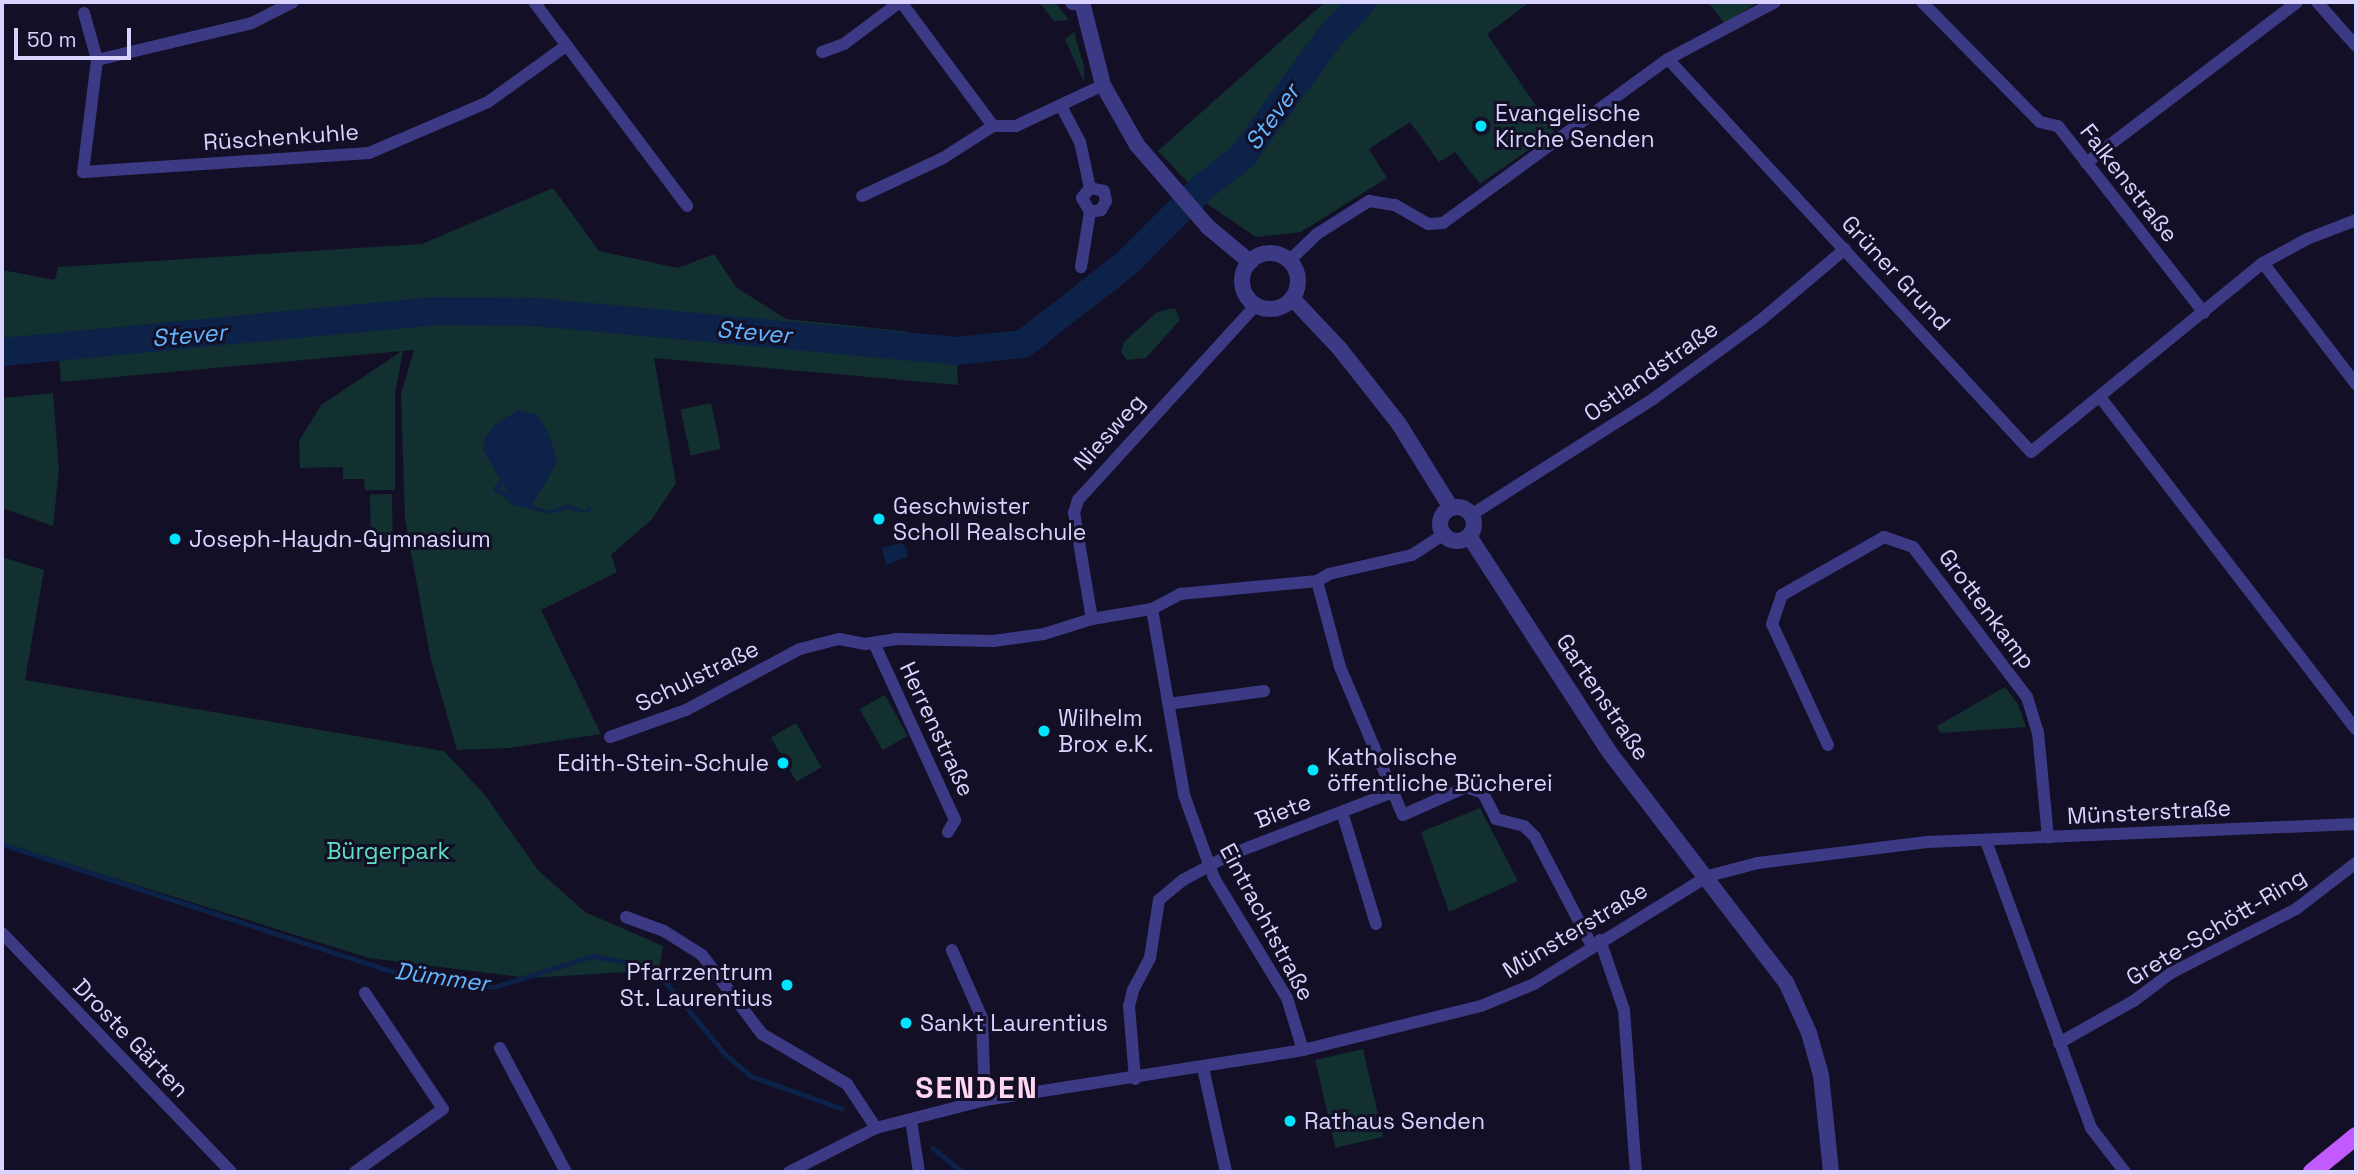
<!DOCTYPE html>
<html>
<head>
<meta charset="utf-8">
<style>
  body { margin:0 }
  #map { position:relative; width:2358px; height:1174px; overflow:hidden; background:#130f26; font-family:"Space Grotesk",sans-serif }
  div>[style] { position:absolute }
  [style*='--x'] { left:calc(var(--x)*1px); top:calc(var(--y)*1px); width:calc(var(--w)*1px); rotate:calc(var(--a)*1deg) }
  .green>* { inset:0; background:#12302f; transform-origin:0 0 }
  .water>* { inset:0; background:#0c2248 }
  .stream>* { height:4.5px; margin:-2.25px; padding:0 2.25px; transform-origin:2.25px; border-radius:2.25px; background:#0c2248 }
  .river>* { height:28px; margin:-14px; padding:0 14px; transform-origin:14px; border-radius:14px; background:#0c2248 }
  .minor>* { height:12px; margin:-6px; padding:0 6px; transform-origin:6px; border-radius:6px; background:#3d3a85 }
  .tertiary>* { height:16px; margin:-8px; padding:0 8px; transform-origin:8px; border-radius:8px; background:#3d3a85 }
  .tertiary>.ring { margin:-8px; padding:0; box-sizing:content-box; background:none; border:16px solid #3d3a85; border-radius:50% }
  .primary>* { height:18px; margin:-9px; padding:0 9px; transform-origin:9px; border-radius:9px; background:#c25bff }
  .dots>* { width:19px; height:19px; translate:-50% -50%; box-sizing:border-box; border:4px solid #130f26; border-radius:50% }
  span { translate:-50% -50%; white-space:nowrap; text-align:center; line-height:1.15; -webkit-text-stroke:6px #130f26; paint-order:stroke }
  .poi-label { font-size:23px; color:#d9d4ff }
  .left { translate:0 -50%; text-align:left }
  .right { translate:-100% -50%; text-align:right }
  .street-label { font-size:23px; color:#d9d4ff }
  .park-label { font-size:23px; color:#5fe0c0 }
  .water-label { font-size:24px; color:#62b6ff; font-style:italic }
  .district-label { font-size:30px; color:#ffd6f0; font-weight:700; letter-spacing:2px }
  .frame { position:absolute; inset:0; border:4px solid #d9d4ff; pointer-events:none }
  .scale { position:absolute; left:14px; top:28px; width:117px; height:32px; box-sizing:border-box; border:4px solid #d9d4ff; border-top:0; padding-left:9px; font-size:21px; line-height:24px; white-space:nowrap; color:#d9d4ff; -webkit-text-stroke:5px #130f26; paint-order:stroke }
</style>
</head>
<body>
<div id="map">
  <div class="green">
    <div style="clip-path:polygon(1039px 2px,1055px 2px,1069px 20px,1054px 21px)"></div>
    <div style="clip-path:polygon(1325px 2px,1530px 2px,1487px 34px,1554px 132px,1480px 184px,1455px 152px,1439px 162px,1410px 122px,1369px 149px,1387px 178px,1301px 232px,1256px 237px,1210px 206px,1158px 151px)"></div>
    <div style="clip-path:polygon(1708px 2px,1758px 2px,1725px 24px)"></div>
    <div style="clip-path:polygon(1074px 32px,1084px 67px,1084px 82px,1065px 39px)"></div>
    <div style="clip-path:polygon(553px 188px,599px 251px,678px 268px,714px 254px,736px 287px,786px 319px,904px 331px,956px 346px,958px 385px,654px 358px,676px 483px,652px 519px,611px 555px,617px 572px,541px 610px,601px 734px,509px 748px,457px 750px,431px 660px,405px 520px,401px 394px,414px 350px,403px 351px,395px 394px,395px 490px,365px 490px,364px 479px,343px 479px,343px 467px,300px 468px,299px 441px,321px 405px,402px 351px,61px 382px,58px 343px,2px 348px,2px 270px,55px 280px,58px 267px,422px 244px)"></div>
    <div style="clip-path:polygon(1175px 308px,1180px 320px,1146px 358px,1127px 360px,1121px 352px,1124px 342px,1157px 312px)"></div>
    <div style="clip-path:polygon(53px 393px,59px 470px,53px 526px,2px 508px,2px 398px)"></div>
    <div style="left:711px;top:403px;width:47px;height:31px;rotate:78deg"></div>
    <div style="left:392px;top:494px;width:53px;height:22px;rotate:89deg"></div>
    <div style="clip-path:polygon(2px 557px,44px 570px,25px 680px,444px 751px,485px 795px,538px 870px,585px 912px,663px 946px,659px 970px,529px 978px,369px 958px,2px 843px)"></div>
    <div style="clip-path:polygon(2005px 687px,2018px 704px,2026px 727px,1940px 733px,1937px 726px)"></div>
    <div style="left:885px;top:695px;width:47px;height:29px;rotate:61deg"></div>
    <div style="left:796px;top:723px;width:51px;height:29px;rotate:60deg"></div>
    <div style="clip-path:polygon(1480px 808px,1518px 881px,1449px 912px,1421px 832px)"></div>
    <div style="left:1363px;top:1049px;width:90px;height:49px;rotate:77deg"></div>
  </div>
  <div class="water">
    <div style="clip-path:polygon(518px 410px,538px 415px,550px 436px,557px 463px,532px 505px,549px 511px,567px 505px,586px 511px,591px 505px,591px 511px,585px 513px,566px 509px,550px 514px,509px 504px,510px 496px,483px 450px,485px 438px,496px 424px)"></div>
    <div style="clip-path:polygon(901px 543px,907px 548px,907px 557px,886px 565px,882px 548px)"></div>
  </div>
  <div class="stream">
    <div style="--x:500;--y:483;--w:7;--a:124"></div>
    <div style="--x:496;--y:489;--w:22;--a:32"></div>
    <div style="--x:2;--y:844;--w:422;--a:18.1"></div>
    <div style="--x:403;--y:975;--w:92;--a:7.5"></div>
    <div style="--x:494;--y:987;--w:104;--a:-17.4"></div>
    <div style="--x:593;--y:956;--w:61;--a:10.4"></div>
    <div style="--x:653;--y:967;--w:114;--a:50.3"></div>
    <div style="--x:726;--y:1055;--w:33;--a:40"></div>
    <div style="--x:751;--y:1076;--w:96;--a:19.6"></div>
    <div style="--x:933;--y:1148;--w:38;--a:39"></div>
  </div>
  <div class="river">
    <div style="--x:2;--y:352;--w:436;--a:-5.4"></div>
    <div style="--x:436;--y:311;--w:100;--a:0.6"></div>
    <div style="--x:536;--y:312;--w:422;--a:5.3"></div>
    <div style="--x:956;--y:351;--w:67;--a:-6"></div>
    <div style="--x:1023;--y:344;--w:132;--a:-37.9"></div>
    <div style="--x:1127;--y:263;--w:107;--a:-45"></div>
    <div style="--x:1203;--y:187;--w:49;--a:-37.6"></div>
    <div style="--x:1242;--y:157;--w:146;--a:-53.9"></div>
    <div style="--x:1328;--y:39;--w:50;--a:-47.4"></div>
  </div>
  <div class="minor">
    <div style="--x:534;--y:2;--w:255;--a:53.1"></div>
    <div style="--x:901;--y:2;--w:154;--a:53.4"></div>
    <div style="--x:1922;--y:2;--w:168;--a:45.5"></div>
    <div style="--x:2040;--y:122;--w:18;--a:13"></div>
    <div style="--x:2058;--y:126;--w:237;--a:52"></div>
    <div style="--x:2317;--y:2;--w:59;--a:48.4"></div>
    <div style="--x:84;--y:13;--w:49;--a:74.5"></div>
    <div style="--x:97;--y:60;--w:113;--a:97.1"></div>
    <div style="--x:83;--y:172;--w:287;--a:-3.8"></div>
    <div style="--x:369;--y:153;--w:129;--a:-23.2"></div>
    <div style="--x:488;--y:102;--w:97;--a:-35.8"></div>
    <div style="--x:822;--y:52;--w:23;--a:-20"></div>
    <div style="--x:844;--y:44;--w:70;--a:-36.9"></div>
    <div style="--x:1668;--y:59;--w:535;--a:47.27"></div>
    <div style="--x:2031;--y:452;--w:299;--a:-39.2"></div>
    <div style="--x:2263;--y:263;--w:50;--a:-28.6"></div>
    <div style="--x:2307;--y:239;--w:53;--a:-21.2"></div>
    <div style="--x:97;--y:60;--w:159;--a:-13.4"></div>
    <div style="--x:252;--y:23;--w:46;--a:-27.1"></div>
    <div style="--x:1061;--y:106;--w:41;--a:62.2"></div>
    <div style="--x:1080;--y:142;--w:47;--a:77.7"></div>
    <div style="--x:1090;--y:188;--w:13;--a:129"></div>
    <div style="--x:1082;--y:198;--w:16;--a:60"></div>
    <div style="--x:1090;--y:212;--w:56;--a:99.3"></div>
    <div style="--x:2086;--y:163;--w:265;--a:-37.3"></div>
    <div style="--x:1090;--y:188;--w:14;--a:12"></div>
    <div style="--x:1104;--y:191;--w:10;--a:79"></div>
    <div style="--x:1106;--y:201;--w:10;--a:119"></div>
    <div style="--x:1101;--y:210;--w:11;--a:170"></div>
    <div style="--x:862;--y:196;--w:89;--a:-25.1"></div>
    <div style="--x:943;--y:158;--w:59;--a:-32.6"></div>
    <div style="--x:993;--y:126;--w:23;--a:0"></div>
    <div style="--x:1016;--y:126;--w:96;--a:-25.2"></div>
    <div style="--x:1289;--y:261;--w:39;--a:-44"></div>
    <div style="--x:1317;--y:234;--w:62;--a:-32.4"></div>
    <div style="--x:1369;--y:201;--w:26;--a:9"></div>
    <div style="--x:1395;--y:205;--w:38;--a:30"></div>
    <div style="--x:1428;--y:224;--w:15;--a:-4"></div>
    <div style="--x:1443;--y:223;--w:278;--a:-36.1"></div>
    <div style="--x:1668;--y:59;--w:121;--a:-28"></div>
    <div style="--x:2263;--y:263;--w:153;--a:52.5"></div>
    <div style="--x:2100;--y:397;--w:419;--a:52.4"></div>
    <div style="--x:1471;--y:515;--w:216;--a:-32.5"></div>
    <div style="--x:1653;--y:399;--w:134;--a:-36.2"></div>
    <div style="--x:1761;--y:320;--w:110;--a:-40.2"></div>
    <div style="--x:1317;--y:581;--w:89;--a:75"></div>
    <div style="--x:1340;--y:667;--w:136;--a:67"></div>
    <div style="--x:1152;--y:609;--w:189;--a:80.2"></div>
    <div style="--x:1184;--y:795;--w:88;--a:70.1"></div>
    <div style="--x:1214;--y:878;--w:140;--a:58.7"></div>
    <div style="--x:1287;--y:998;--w:54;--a:72.9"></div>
    <div style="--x:1092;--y:619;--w:108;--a:-99.6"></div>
    <div style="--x:1074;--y:513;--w:14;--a:-73"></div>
    <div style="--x:1078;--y:500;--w:264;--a:-47.6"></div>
    <div style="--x:874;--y:643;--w:195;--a:65.4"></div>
    <div style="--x:955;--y:820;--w:14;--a:120"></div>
    <div style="--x:1168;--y:704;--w:97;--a:-7.7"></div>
    <div style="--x:610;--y:737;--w:81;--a:-19.6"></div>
    <div style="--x:686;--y:710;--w:129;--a:-28.2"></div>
    <div style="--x:800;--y:649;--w:40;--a:-14.4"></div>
    <div style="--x:839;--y:639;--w:26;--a:11"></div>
    <div style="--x:865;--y:644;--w:32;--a:-9"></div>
    <div style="--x:897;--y:639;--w:96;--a:1.2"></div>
    <div style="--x:993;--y:641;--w:51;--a:-7.8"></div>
    <div style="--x:1044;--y:634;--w:50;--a:-17.4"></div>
    <div style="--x:1092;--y:619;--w:61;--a:-9.5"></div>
    <div style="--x:1152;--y:609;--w:32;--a:-28"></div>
    <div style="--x:1180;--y:594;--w:138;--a:-5.4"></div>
    <div style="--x:1317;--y:581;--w:14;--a:-30"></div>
    <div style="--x:1329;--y:574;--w:85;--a:-12.9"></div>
    <div style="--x:1412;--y:555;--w:37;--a:-33"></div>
    <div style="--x:1828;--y:745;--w:133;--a:-114.8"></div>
    <div style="--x:1772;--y:624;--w:31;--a:-71"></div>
    <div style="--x:1782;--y:595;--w:117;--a:-29.6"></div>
    <div style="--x:1884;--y:537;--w:31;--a:19"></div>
    <div style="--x:1913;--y:547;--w:188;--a:52.8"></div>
    <div style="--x:2027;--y:697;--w:37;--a:73"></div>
    <div style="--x:2038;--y:732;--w:106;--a:84.6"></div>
    <div style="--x:1342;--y:812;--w:117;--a:73.1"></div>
    <div style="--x:1986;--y:841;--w:306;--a:69.9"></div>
    <div style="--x:2091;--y:1128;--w:56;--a:52.3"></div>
    <div style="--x:626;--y:917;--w:40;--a:20.2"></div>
    <div style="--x:664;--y:931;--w:45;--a:32.3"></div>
    <div style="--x:702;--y:955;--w:99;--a:52.8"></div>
    <div style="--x:762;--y:1034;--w:99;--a:30.5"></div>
    <div style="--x:847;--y:1084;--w:53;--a:56.6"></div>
    <div style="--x:2;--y:933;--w:331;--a:46.2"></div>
    <div style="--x:1600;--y:940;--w:74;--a:71.1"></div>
    <div style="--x:1624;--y:1010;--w:162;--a:85.8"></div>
    <div style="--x:952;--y:950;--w:74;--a:66.2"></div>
    <div style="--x:982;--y:1018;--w:82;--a:87.9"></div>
    <div style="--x:2059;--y:1043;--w:87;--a:-29.5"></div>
    <div style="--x:2135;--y:1000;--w:45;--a:-36.9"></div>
    <div style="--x:2171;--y:973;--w:140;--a:-27.1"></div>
    <div style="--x:2296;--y:909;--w:76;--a:-37.5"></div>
    <div style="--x:500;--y:1048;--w:140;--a:62"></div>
    <div style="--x:1203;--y:1068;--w:107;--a:77.5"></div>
    <div style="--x:1135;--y:1079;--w:73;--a:-94.7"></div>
    <div style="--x:1129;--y:1006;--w:16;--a:-76"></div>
    <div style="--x:1133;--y:990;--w:36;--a:-62"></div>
    <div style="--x:1150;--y:958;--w:59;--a:-81.2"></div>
    <div style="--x:1159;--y:900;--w:31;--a:-40"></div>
    <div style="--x:1183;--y:880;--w:52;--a:-28.5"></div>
    <div style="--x:1229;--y:855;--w:176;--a:-21"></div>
    <div style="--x:1393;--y:792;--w:25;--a:67"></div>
    <div style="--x:1403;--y:815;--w:69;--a:-24"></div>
    <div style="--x:1466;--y:787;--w:18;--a:19"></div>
    <div style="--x:1483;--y:793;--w:29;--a:63"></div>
    <div style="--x:1496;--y:819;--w:29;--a:14"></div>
    <div style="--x:1524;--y:826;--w:16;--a:45"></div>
    <div style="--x:1535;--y:837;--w:123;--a:62.4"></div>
    <div style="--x:911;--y:1120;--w:53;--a:81.3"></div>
    <div style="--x:355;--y:1172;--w:108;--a:-35.6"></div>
    <div style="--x:443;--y:1109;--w:140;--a:-123.9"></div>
    <div style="--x:789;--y:1172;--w:97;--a:-26.8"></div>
    <div style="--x:876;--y:1128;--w:113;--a:-14.4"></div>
    <div style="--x:985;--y:1100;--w:322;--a:-8.9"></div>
    <div style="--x:1303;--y:1050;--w:183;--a:-13.9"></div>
    <div style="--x:1481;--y:1006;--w:57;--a:-22.5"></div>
    <div style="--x:1534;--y:984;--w:205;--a:-31.8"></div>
    <div style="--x:1708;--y:876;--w:52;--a:-14.6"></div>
    <div style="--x:1758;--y:863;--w:170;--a:-7.1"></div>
    <div style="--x:1927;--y:842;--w:429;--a:-2.4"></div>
  </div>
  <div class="tertiary">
    <div style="--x:1073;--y:2;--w:9;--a:0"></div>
    <div style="--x:1082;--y:2;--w:86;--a:75.8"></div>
    <div style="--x:1103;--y:85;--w:69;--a:60.5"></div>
    <div style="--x:1137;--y:145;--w:108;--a:49.1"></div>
    <div style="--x:1208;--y:227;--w:55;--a:39.8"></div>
    <div class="ring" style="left:1242px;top:253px;width:40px;height:40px"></div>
    <div style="--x:1292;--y:298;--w:70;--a:46.7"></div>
    <div style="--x:1340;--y:349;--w:95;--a:51.8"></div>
    <div style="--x:1399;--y:424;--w:99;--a:58.2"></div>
    <div class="ring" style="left:1440px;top:507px;width:18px;height:18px"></div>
    <div style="--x:1469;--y:536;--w:259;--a:57"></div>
    <div style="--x:1610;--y:753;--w:289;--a:52.5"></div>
    <div style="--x:1786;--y:982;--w:56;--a:65.7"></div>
    <div style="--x:1809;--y:1033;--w:44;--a:74.1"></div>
    <div style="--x:1821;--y:1075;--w:98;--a:84.1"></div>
  </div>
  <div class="primary">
    <div style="--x:2312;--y:1172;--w:57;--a:-39.3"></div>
  </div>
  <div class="dots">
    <div style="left:1481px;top:126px;background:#00e5ff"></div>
    <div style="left:879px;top:519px;background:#00e5ff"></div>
    <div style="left:175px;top:539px;background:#00e5ff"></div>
    <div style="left:1044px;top:731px;background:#00e5ff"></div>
    <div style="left:783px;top:763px;background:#00e5ff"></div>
    <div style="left:1313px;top:770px;background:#00e5ff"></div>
    <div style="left:787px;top:985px;background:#00e5ff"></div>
    <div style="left:906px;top:1023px;background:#00e5ff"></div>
    <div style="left:1290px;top:1121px;background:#00e5ff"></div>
  </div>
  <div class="poi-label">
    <span class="left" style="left:1495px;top:126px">Evangelische<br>Kirche Senden</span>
    <span class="left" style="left:893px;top:519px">Geschwister<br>Scholl Realschule</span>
    <span class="left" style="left:189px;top:539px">Joseph-Haydn-Gymnasium</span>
    <span class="left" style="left:1058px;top:731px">Wilhelm<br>Brox e.K.</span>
    <span class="left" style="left:1327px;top:770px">Katholische<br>öffentliche Bücherei</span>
    <span class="right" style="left:769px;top:763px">Edith-Stein-Schule</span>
    <span class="right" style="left:773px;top:985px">Pfarrzentrum<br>St. Laurentius</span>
    <span class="left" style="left:920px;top:1023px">Sankt Laurentius</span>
    <span class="left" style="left:1304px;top:1121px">Rathaus Senden</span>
  </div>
  <div class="street-label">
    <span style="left:281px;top:137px;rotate:-4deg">Rüschenkuhle</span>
    <span style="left:2129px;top:183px;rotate:52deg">Falkenstraße</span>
    <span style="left:1896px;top:273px;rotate:47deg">Grüner Grund</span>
    <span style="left:1651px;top:371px;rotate:-35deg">Ostlandstraße</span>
    <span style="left:1109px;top:432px;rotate:-48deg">Niesweg</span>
    <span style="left:1987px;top:609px;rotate:53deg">Grottenkamp</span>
    <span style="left:697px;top:676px;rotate:-26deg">Schulstraße</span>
    <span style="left:1603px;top:697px;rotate:56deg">Gartenstraße</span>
    <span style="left:937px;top:729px;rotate:65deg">Herrenstraße</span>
    <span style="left:1283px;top:811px;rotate:-21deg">Biete</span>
    <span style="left:2149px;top:812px;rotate:-3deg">Münsterstraße</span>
    <span style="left:1267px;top:922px;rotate:62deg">Eintrachtstraße</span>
    <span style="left:2216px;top:927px;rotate:-31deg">Grete-Schött-Ring</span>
    <span style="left:1575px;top:930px;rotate:-31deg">Münsterstraße</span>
    <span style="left:131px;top:1038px;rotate:46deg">Droste Gärten</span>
  </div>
  <div class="park-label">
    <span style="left:388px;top:851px">Bürgerpark</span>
  </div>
  <div class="water-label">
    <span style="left:1272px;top:117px;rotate:-54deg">Stever</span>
    <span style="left:754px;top:332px;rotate:5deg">Stever</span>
    <span style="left:189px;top:335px;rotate:-5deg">Stever</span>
    <span style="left:442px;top:977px;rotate:8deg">Dümmer</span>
  </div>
  <div class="district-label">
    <span style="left:977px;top:1088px">SENDEN</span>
  </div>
  <div class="frame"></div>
  <div class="scale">50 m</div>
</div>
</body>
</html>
